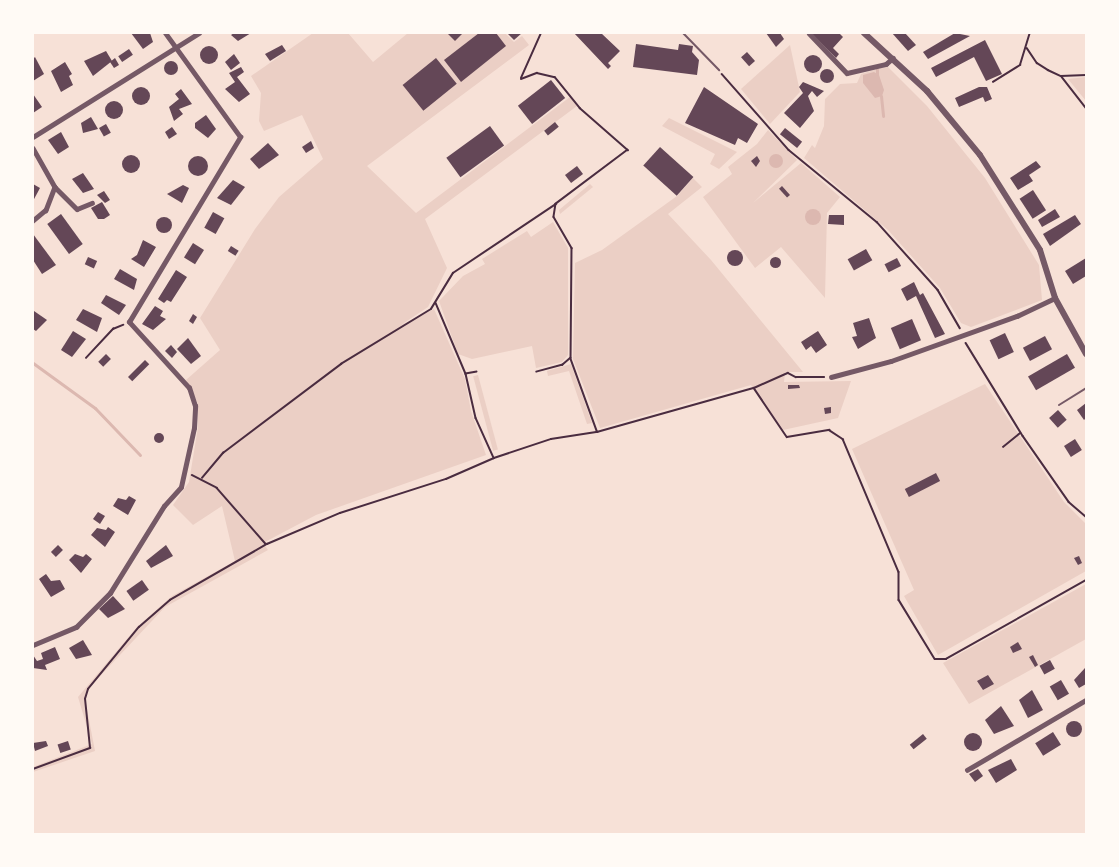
<!DOCTYPE html>
<html>
<head>
<meta charset="utf-8">
<style>
  body { margin:0 }
  #map { position:relative; width:1119px; height:867px; overflow:hidden; background:#f7e1d7; font-family:"Source Sans 3",sans-serif }
  div>[style] { position:absolute }
  [style*='--x'] { left:calc(var(--x)*1px); top:calc(var(--y)*1px); width:calc(var(--w)*1px); rotate:calc(var(--a)*1deg) }
  .green>* { inset:0; background:#ebcfc5; transform-origin:0 0 }
  .water>* { inset:0; background:#dcb8b0 }
  .round { border-radius:50% }
  .stream>* { height:3px; margin:-1.5px; padding:0 1.5px; transform-origin:1.5px; border-radius:1.5px; background:#dcb8b0 }
  .building>* { inset:0; background:#644757; transform-origin:0 0 }
  .path>* { height:1.5px; margin:-0.75px; padding:0 0.75px; transform-origin:0.75px; border-radius:0.75px; background:#4a2c40 }
  .service>* { height:2px; margin:-1px; padding:0 1px; transform-origin:1px; border-radius:1px; background:#755966 }
  .minor>* { height:4.5px; margin:-2.25px; padding:0 2.25px; transform-origin:2.25px; border-radius:2.25px; background:#755966 }
  .tertiary>* { height:6px; margin:-3px; padding:0 3px; transform-origin:3px; border-radius:3px; background:#755966 }
  span { translate:-50% -50%; white-space:nowrap; text-align:center; line-height:1.15; -webkit-text-stroke:6px #fffaf5; paint-order:stroke }
  .frame { position:absolute; inset:0; border:34px solid #fffaf5; pointer-events:none }
</style>
</head>
<body>
<div id="map">
  <div class="green">
    <div style="clip-path:polygon(313px 33px,348px 33px,373px 62px,408px 33px,505px 33px,514px 42px,522px 36px,529px 45px,367px 166px,416px 213px,570px 97px,577px 106px,425px 219px,447px 268px,428px 307px,401px 325px,434px 309px,465px 379px,471px 411px,486px 455px,316px 515px,263px 543px,268px 550px,165px 607px,88px 689px,85px 699px,95px 751px,33px 772px,33px 767px,92px 744px,78px 697px,137px 627px,172px 596px,235px 561px,222px 506px,193px 525px,173px 505px,189px 482px,198px 427px,198px 404px,186px 380px,220px 350px,200px 318px,255px 229px,279px 197px,323px 159px,302px 115px,264px 131px,259px 121px,261px 93px,251px 76px)"></div>
    <div style="clip-path:polygon(790px 45px,800px 92px,770px 124px,741px 89px)"></div>
    <div style="clip-path:polygon(887px 66px,927px 106px,985px 178px,1039px 265px,1042px 300px,971px 327px,961px 323px,940px 288px,888px 230px,804px 158px,812px 145px,815px 148px,824px 126px,825px 99px,840px 84px,857px 83px,861px 74px)"></div>
    <div style="clip-path:polygon(1086px 77px,1086px 101px,1068px 79px)"></div>
    <div style="clip-path:polygon(669px 118px,737px 152px,719px 169px,710px 164px,715px 154px,662px 126px)"></div>
    <div style="clip-path:polygon(768px 130px,797px 160px,753px 203px,801px 163px,840px 197px,827px 213px,825px 298px,781px 247px,755px 268px,703px 197px,732px 174px,728px 167px,757px 144px)"></div>
    <div style="clip-path:polygon(693px 178px,702px 187px,668px 214px,711px 260px,803px 372px,785px 372px,784px 382px,851px 381px,838px 418px,783px 430px,751px 385px,600px 428px,573px 359px,575px 263px,602px 250px,677px 196px)"></div>
    <div style="clip-path:polygon(590px 184px,593px 187px,560px 214px,559px 210px)"></div>
    <div style="clip-path:polygon(553px 222px,568px 248px,568px 355px,562px 362px,536px 368px,532px 346px,472px 359px,458px 354px,439px 301px,463px 276px,485px 264px,482px 259px,527px 231px,531px 237px)"></div>
    <div style="clip-path:polygon(571px 364px,592px 423px,587px 424px,569px 371px,548px 376px,547px 371px)"></div>
    <div style="left:478px;top:375px;width:77px;height:5px;rotate:75deg"></div>
    <div style="clip-path:polygon(985px 384px,1064px 502px,1086px 524px,1086px 571px,938px 655px,904px 596px,914px 590px,852px 449px)"></div>
    <div style="clip-path:polygon(1086px 584px,1086px 639px,969px 704px,943px 663px)"></div>
  </div>
  <div class="water">
    <div style="clip-path:polygon(874px 72px,879px 75px,884px 90px,882px 96px,875px 98px,863px 83px,863px 75px)"></div>
    <div class="round" style="left:769px;top:154px;width:14px;height:14px"></div>
    <div class="round" style="left:805px;top:209px;width:16px;height:16px"></div>
  </div>
  <div class="stream">
    <div style="--x:877;--y:74;--w:5;--a:-90"></div>
    <div style="--x:881;--y:96;--w:20;--a:84"></div>
    <div style="--x:33;--y:363;--w:77;--a:36"></div>
    <div style="--x:95;--y:408;--w:65;--a:46.2"></div>
  </div>
  <div class="building">
    <div style="clip-path:polygon(131px 33px,150px 33px,153px 42px,143px 49px)"></div>
    <div style="clip-path:polygon(234px 33px,251px 33px,238px 41px,231px 35px)"></div>
    <div style="clip-path:polygon(447px 33px,463px 33px,455px 41px)"></div>
    <div style="clip-path:polygon(479px 33px,496px 33px,506px 46px,461px 82px,444px 60px)"></div>
    <div style="clip-path:polygon(507px 33px,522px 33px,514px 40px)"></div>
    <div style="clip-path:polygon(574px 33px,601px 33px,620px 51px,608px 63px,611px 66px,608px 69px)"></div>
    <div style="clip-path:polygon(766px 33px,780px 33px,784px 39px,776px 47px)"></div>
    <div style="clip-path:polygon(811px 33px,839px 33px,843px 37px,833px 48px,839px 54px,836px 58px)"></div>
    <div style="clip-path:polygon(892px 33px,905px 33px,916px 45px,908px 51px)"></div>
    <div style="clip-path:polygon(955px 33px,970px 36px,928px 59px,923px 52px)"></div>
    <div style="clip-path:polygon(985px 40px,1002px 74px,986px 81px,974px 57px,936px 77px,931px 68px)"></div>
    <div style="clip-path:polygon(636px 44px,678px 50px,679px 44px,693px 46px,692px 52px,699px 60px,697px 75px,633px 67px)"></div>
    <div style="clip-path:polygon(282px 45px,286px 51px,270px 61px,265px 54px)"></div>
    <div class="round" style="left:200px;top:46px;width:18px;height:18px"></div>
    <div style="left:129px;top:49px;width:7px;height:13px;rotate:56deg"></div>
    <div style="clip-path:polygon(106px 51px,112px 61px,93px 76px,84px 61px)"></div>
    <div style="left:747px;top:52px;width:12px;height:8px;rotate:48deg"></div>
    <div style="clip-path:polygon(234px 54px,240px 63px,231px 70px,225px 62px)"></div>
    <div class="round" style="left:804px;top:55px;width:18px;height:18px"></div>
    <div style="clip-path:polygon(35px 57px,44px 74px,33px 81px,33px 59px)"></div>
    <div style="clip-path:polygon(115px 58px,119px 65px,114px 68px,110px 62px)"></div>
    <div style="left:436px;top:58px;width:33px;height:43px;rotate:51deg"></div>
    <div class="round" style="left:164px;top:61px;width:14px;height:14px"></div>
    <div style="clip-path:polygon(65px 62px,72px 74px,69px 76px,73px 85px,61px 92px,51px 71px)"></div>
    <div style="clip-path:polygon(241px 67px,244px 72px,237px 77px,250px 94px,239px 102px,225px 89px,235px 82px,229px 73px)"></div>
    <div class="round" style="left:820px;top:69px;width:14px;height:14px"></div>
    <div style="left:551px;top:80px;width:23px;height:42px;rotate:52deg"></div>
    <div style="clip-path:polygon(803px 82px,824px 91px,817px 97px,812px 91px,808px 96px,814px 111px,800px 128px,784px 113px,803px 93px,799px 87px)"></div>
    <div class="round" style="left:132px;top:87px;width:18px;height:18px"></div>
    <div style="clip-path:polygon(704px 87px,758px 124px,747px 143px,738px 138px,735px 145px,685px 123px)"></div>
    <div style="clip-path:polygon(979px 87px,987px 87px,992px 99px,985px 102px,983px 97px,959px 107px,955px 98px)"></div>
    <div style="clip-path:polygon(181px 89px,192px 104px,179px 109px,183px 114px,174px 121px,169px 107px,179px 99px,175px 94px)"></div>
    <div style="clip-path:polygon(33px 94px,42px 107px,33px 113px)"></div>
    <div class="round" style="left:105px;top:101px;width:18px;height:18px"></div>
    <div style="clip-path:polygon(206px 115px,216px 129px,208px 138px,195px 128px,195px 123px)"></div>
    <div style="clip-path:polygon(91px 117px,98px 129px,83px 133px,81px 123px)"></div>
    <div style="left:555px;top:122px;width:6px;height:14px;rotate:51deg"></div>
    <div style="left:106px;top:124px;width:10px;height:8px;rotate:61deg"></div>
    <div style="left:490px;top:126px;width:24px;height:54px;rotate:54deg"></div>
    <div style="clip-path:polygon(172px 127px,177px 134px,169px 139px,165px 132px)"></div>
    <div style="left:785px;top:128px;width:22px;height:8px;rotate:39deg"></div>
    <div style="clip-path:polygon(61px 132px,69px 147px,58px 154px,48px 140px)"></div>
    <div style="clip-path:polygon(311px 141px,314px 148px,306px 153px,302px 147px)"></div>
    <div style="clip-path:polygon(268px 143px,279px 155px,259px 169px,250px 159px)"></div>
    <div style="left:660px;top:147px;width:45px;height:25px;rotate:42deg"></div>
    <div class="round" style="left:122px;top:155px;width:18px;height:18px"></div>
    <div style="clip-path:polygon(757px 156px,760px 161px,756px 167px,751px 161px)"></div>
    <div class="round" style="left:188px;top:156px;width:20px;height:20px"></div>
    <div style="clip-path:polygon(1036px 161px,1041px 167px,1029px 175px,1033px 181px,1018px 190px,1010px 178px)"></div>
    <div style="left:577px;top:166px;width:10px;height:15px;rotate:53deg"></div>
    <div style="clip-path:polygon(83px 173px,94px 189px,83px 193px,72px 179px)"></div>
    <div style="clip-path:polygon(233px 180px,245px 187px,231px 205px,217px 198px)"></div>
    <div style="clip-path:polygon(33px 184px,40px 188px,33px 201px)"></div>
    <div style="clip-path:polygon(183px 185px,189px 188px,182px 203px,167px 194px)"></div>
    <div style="left:782px;top:186px;width:12px;height:4px;rotate:48deg"></div>
    <div style="left:1033px;top:190px;width:24px;height:16px;rotate:57deg"></div>
    <div style="clip-path:polygon(104px 191px,110px 200px,105px 203px,97px 195px)"></div>
    <div style="clip-path:polygon(102px 202px,110px 215px,104px 219px,98px 219px,91px 208px)"></div>
    <div style="clip-path:polygon(1055px 209px,1060px 217px,1042px 227px,1038px 220px)"></div>
    <div style="left:213px;top:212px;width:13px;height:18px;rotate:29deg"></div>
    <div style="left:61px;top:214px;width:37px;height:17px;rotate:54deg"></div>
    <div style="clip-path:polygon(829px 215px,844px 215px,844px 225px,828px 224px)"></div>
    <div style="clip-path:polygon(1075px 215px,1081px 224px,1050px 246px,1043px 234px)"></div>
    <div class="round" style="left:156px;top:217px;width:16px;height:16px"></div>
    <div style="clip-path:polygon(33px 234px,56px 265px,42px 274px,33px 260px)"></div>
    <div style="clip-path:polygon(143px 240px,156px 247px,144px 267px,131px 259px,137px 255px)"></div>
    <div style="left:193px;top:243px;width:13px;height:17px;rotate:32deg"></div>
    <div style="left:231px;top:246px;width:9px;height:6px;rotate:32deg"></div>
    <div style="left:866px;top:249px;width:13px;height:21px;rotate:61deg"></div>
    <div class="round" style="left:727px;top:250px;width:16px;height:16px"></div>
    <div class="round" style="left:769.5px;top:256.5px;width:11px;height:11px"></div>
    <div style="left:88px;top:257px;width:10px;height:8px;rotate:24deg"></div>
    <div style="left:897px;top:258px;width:9px;height:14px;rotate:63deg"></div>
    <div style="clip-path:polygon(1086px 258px,1086px 276px,1073px 284px,1065px 271px)"></div>
    <div style="clip-path:polygon(120px 269px,137px 279px,134px 290px,114px 279px)"></div>
    <div style="clip-path:polygon(176px 270px,187px 277px,171px 302px,167px 300px,164px 303px,158px 299px)"></div>
    <div style="clip-path:polygon(914px 282px,920px 295px,923px 293px,945px 334px,935px 338px,916px 296px,907px 301px,901px 289px)"></div>
    <div style="clip-path:polygon(106px 295px,126px 305px,119px 315px,101px 303px)"></div>
    <div style="clip-path:polygon(155px 306px,163px 311px,160px 316px,166px 319px,153px 330px,142px 324px)"></div>
    <div style="clip-path:polygon(83px 309px,102px 318px,97px 332px,76px 320px)"></div>
    <div style="clip-path:polygon(34px 311px,47px 320px,36px 331px,33px 329px)"></div>
    <div style="clip-path:polygon(193px 314px,197px 317px,193px 324px,189px 321px)"></div>
    <div style="clip-path:polygon(869px 318px,876px 338px,858px 349px,852px 337px,857px 336px,853px 323px)"></div>
    <div style="left:912px;top:319px;width:23px;height:23px;rotate:67deg"></div>
    <div style="clip-path:polygon(73px 331px,86px 339px,72px 357px,61px 350px)"></div>
    <div style="clip-path:polygon(818px 331px,827px 345px,816px 353px,811px 346px,806px 350px,801px 342px)"></div>
    <div style="left:1005px;top:333px;width:21px;height:17px;rotate:65deg"></div>
    <div style="left:1045px;top:336px;width:15px;height:25px;rotate:62deg"></div>
    <div style="clip-path:polygon(188px 338px,201px 356px,191px 364px,177px 349px)"></div>
    <div style="clip-path:polygon(171px 345px,177px 352px,172px 358px,165px 351px)"></div>
    <div style="left:106px;top:354px;width:7px;height:11px;rotate:45deg"></div>
    <div style="left:1067px;top:354px;width:16px;height:45px;rotate:60deg"></div>
    <div style="left:145px;top:360px;width:6px;height:24px;rotate:45deg"></div>
    <div style="clip-path:polygon(788px 385px,799px 385px,800px 388px,788px 389px)"></div>
    <div style="clip-path:polygon(1086px 403px,1086px 418px,1084px 420px,1077px 410px)"></div>
    <div style="clip-path:polygon(831px 407px,831px 413px,825px 414px,824px 408px)"></div>
    <div style="left:1058px;top:410px;width:13px;height:12px;rotate:48deg"></div>
    <div class="round" style="left:154px;top:433px;width:10px;height:10px"></div>
    <div style="left:1075px;top:439px;width:13px;height:13px;rotate:58deg"></div>
    <div style="left:936px;top:473px;width:9px;height:35px;rotate:63deg"></div>
    <div style="clip-path:polygon(129px 496px,136px 500px,128px 515px,113px 506px,118px 498px,126px 500px)"></div>
    <div style="clip-path:polygon(98px 512px,105px 516px,100px 524px,93px 519px)"></div>
    <div style="clip-path:polygon(108px 527px,115px 532px,105px 547px,91px 535px,97px 528px,106px 530px)"></div>
    <div style="left:58px;top:545px;width:7px;height:10px;rotate:45deg"></div>
    <div style="clip-path:polygon(166px 545px,173px 556px,151px 568px,146px 561px)"></div>
    <div style="clip-path:polygon(75px 554px,83px 557px,86px 554px,92px 559px,81px 573px,69px 560px)"></div>
    <div style="clip-path:polygon(1079px 556px,1082px 563px,1078px 565px,1074px 558px)"></div>
    <div style="clip-path:polygon(46px 574px,51px 581px,60px 580px,65px 589px,51px 597px,39px 579px)"></div>
    <div style="left:142px;top:580px;width:12px;height:19px;rotate:55deg"></div>
    <div style="clip-path:polygon(113px 596px,125px 609px,108px 618px,99px 609px)"></div>
    <div style="clip-path:polygon(83px 640px,92px 655px,76px 659px,69px 648px)"></div>
    <div style="clip-path:polygon(1018px 642px,1022px 649px,1013px 653px,1010px 647px)"></div>
    <div style="clip-path:polygon(55px 647px,60px 659px,45px 665px,47px 670px,33px 668px,33px 655px,37px 661px,43px 659px,41px 653px)"></div>
    <div style="clip-path:polygon(1033px 655px,1038px 665px,1035px 667px,1029px 657px)"></div>
    <div style="left:1050px;top:660px;width:10px;height:12px;rotate:61deg"></div>
    <div style="clip-path:polygon(1085px 668px,1086px 684px,1079px 688px,1074px 680px)"></div>
    <div style="clip-path:polygon(988px 675px,994px 684px,983px 690px,977px 681px)"></div>
    <div style="left:1061px;top:680px;width:16px;height:13px;rotate:60deg"></div>
    <div style="clip-path:polygon(1032px 690px,1043px 710px,1028px 718px,1019px 700px)"></div>
    <div style="clip-path:polygon(1001px 706px,1014px 726px,994px 734px,985px 720px)"></div>
    <div class="round" style="left:1066px;top:721px;width:16px;height:16px"></div>
    <div style="left:1053px;top:732px;width:15px;height:21px;rotate:58deg"></div>
    <div class="round" style="left:964px;top:733px;width:18px;height:18px"></div>
    <div style="left:923px;top:734px;width:6px;height:17px;rotate:51deg"></div>
    <div style="clip-path:polygon(46px 741px,48px 746px,35px 751px,33px 743px)"></div>
    <div style="left:68px;top:741px;width:9px;height:11px;rotate:72deg"></div>
    <div style="clip-path:polygon(1011px 759px,1017px 770px,996px 783px,988px 770px)"></div>
    <div style="clip-path:polygon(978px 769px,983px 776px,975px 782px,969px 774px)"></div>
  </div>
  <div class="path">
    <div style="--x:1027;--y:48;--w:18;--a:56"></div>
    <div style="--x:1037;--y:63;--w:13;--a:32"></div>
    <div style="--x:1048;--y:70;--w:14;--a:25"></div>
    <div style="--x:1061;--y:76;--w:25;--a:-2"></div>
    <div style="--x:722;--y:74;--w:101;--a:48.6"></div>
    <div style="--x:789;--y:150;--w:114;--a:39.3"></div>
    <div style="--x:877;--y:222;--w:91;--a:48.1"></div>
    <div style="--x:938;--y:290;--w:44;--a:59.9"></div>
    <div style="--x:1062;--y:77;--w:39;--a:52"></div>
    <div style="--x:521;--y:78;--w:49;--a:-66"></div>
    <div style="--x:521;--y:79;--w:17;--a:-21"></div>
    <div style="--x:537;--y:73;--w:18;--a:13"></div>
    <div style="--x:555;--y:77;--w:40;--a:51"></div>
    <div style="--x:580;--y:108;--w:64;--a:41.2"></div>
    <div style="--x:628;--y:150;--w:90;--a:143.1"></div>
    <div style="--x:556;--y:204;--w:13;--a:99"></div>
    <div style="--x:554;--y:217;--w:36;--a:60"></div>
    <div style="--x:572;--y:248;--w:110;--a:90.5"></div>
    <div style="--x:571;--y:358;--w:11;--a:139"></div>
    <div style="--x:563;--y:365;--w:27;--a:165"></div>
    <div style="--x:993;--y:82;--w:32;--a:-32"></div>
    <div style="--x:1020;--y:65;--w:34;--a:-73"></div>
    <div style="--x:436;--y:303;--w:77;--a:67.1"></div>
    <div style="--x:966;--y:343;--w:109;--a:58.5"></div>
    <div style="--x:1023;--y:436;--w:80;--a:55.1"></div>
    <div style="--x:1069;--y:502;--w:23;--a:41"></div>
    <div style="--x:86;--y:358;--w:40;--a:-47"></div>
    <div style="--x:113;--y:329;--w:11;--a:-22"></div>
    <div style="--x:571;--y:359;--w:77;--a:70.1"></div>
    <div style="--x:477;--y:372;--w:11;--a:170"></div>
    <div style="--x:466;--y:374;--w:45;--a:77.2"></div>
    <div style="--x:476;--y:418;--w:44;--a:65.8"></div>
    <div style="--x:494;--y:458;--w:60;--a:-18.4"></div>
    <div style="--x:551;--y:439;--w:47;--a:-8.7"></div>
    <div style="--x:597;--y:432;--w:163;--a:-15.7"></div>
    <div style="--x:754;--y:388;--w:37;--a:-24"></div>
    <div style="--x:788;--y:373;--w:9;--a:27"></div>
    <div style="--x:796;--y:377;--w:28;--a:0"></div>
    <div style="--x:754;--y:388;--w:59;--a:56"></div>
    <div style="--x:787;--y:437;--w:43;--a:-9.5"></div>
    <div style="--x:829;--y:430;--w:17;--a:33"></div>
    <div style="--x:843;--y:439;--w:144;--a:67.2"></div>
    <div style="--x:899;--y:572;--w:28;--a:90"></div>
    <div style="--x:899;--y:600;--w:69;--a:58.6"></div>
    <div style="--x:935;--y:659;--w:11;--a:0"></div>
    <div style="--x:946;--y:659;--w:161;--a:-29.4"></div>
    <div style="--x:1003;--y:447;--w:22;--a:-39"></div>
    <div style="--x:192;--y:475;--w:28;--a:27"></div>
    <div style="--x:217;--y:488;--w:74;--a:48.8"></div>
    <div style="--x:202;--y:478;--w:33;--a:-50"></div>
    <div style="--x:223;--y:453;--w:148;--a:-37"></div>
    <div style="--x:341;--y:364;--w:105;--a:-31.4"></div>
    <div style="--x:431;--y:309;--w:42;--a:-58.6"></div>
    <div style="--x:453;--y:273;--w:124;--a:-33.8"></div>
    <div style="--x:33;--y:769;--w:61;--a:-20.2"></div>
    <div style="--x:90;--y:748;--w:49;--a:-95.8"></div>
    <div style="--x:85;--y:699;--w:10;--a:-73"></div>
    <div style="--x:88;--y:689;--w:80;--a:-50.6"></div>
    <div style="--x:139;--y:627;--w:41;--a:-41.1"></div>
    <div style="--x:170;--y:600;--w:112;--a:-30"></div>
    <div style="--x:267;--y:544;--w:79;--a:-23"></div>
    <div style="--x:340;--y:513;--w:111;--a:-17.8"></div>
    <div style="--x:446;--y:479;--w:52;--a:-23.6"></div>
  </div>
  <div class="service">
    <div style="--x:683;--y:33;--w:52;--a:45.8"></div>
    <div style="--x:1059;--y:405;--w:32;--a:-32"></div>
  </div>
  <div class="minor">
    <div style="--x:809;--y:33;--w:55;--a:46.5"></div>
    <div style="--x:847;--y:73;--w:40;--a:-13"></div>
    <div style="--x:886;--y:64;--w:9;--a:-41"></div>
    <div style="--x:33;--y:137;--w:196;--a:-32.1"></div>
    <div style="--x:33;--y:148;--w:45;--a:60.6"></div>
    <div style="--x:55;--y:187;--w:25;--a:111"></div>
    <div style="--x:46;--y:210;--w:17;--a:140"></div>
    <div style="--x:55;--y:187;--w:31;--a:45"></div>
    <div style="--x:77;--y:209;--w:16;--a:-22"></div>
    <div style="--x:831;--y:377;--w:62;--a:-14.9"></div>
    <div style="--x:891;--y:361;--w:134;--a:-19.7"></div>
    <div style="--x:1017;--y:316;--w:42;--a:-25.3"></div>
    <div style="--x:33;--y:645;--w:47;--a:-22.7"></div>
    <div style="--x:76;--y:627;--w:48;--a:-45"></div>
    <div style="--x:110;--y:593;--w:102;--a:-58.2"></div>
    <div style="--x:164;--y:506;--w:25;--a:-48"></div>
    <div style="--x:181;--y:487;--w:60;--a:-77.6"></div>
    <div style="--x:194;--y:428;--w:22;--a:-87"></div>
    <div style="--x:195;--y:406;--w:19;--a:-108"></div>
    <div style="--x:189;--y:388;--w:89;--a:-132.3"></div>
    <div style="--x:129;--y:322;--w:216;--a:-59"></div>
    <div style="--x:240;--y:137;--w:128;--a:-125.8"></div>
    <div style="--x:967;--y:770;--w:138;--a:-30.5"></div>
  </div>
  <div class="tertiary">
    <div style="--x:864;--y:33;--w:86;--a:42.6"></div>
    <div style="--x:927;--y:91;--w:83;--a:50.4"></div>
    <div style="--x:980;--y:155;--w:112;--a:57.7"></div>
    <div style="--x:1040;--y:250;--w:50;--a:72.6"></div>
    <div style="--x:1055;--y:298;--w:64;--a:61"></div>
  </div>
  <div class="frame"></div>
</div>
</body>
</html>
